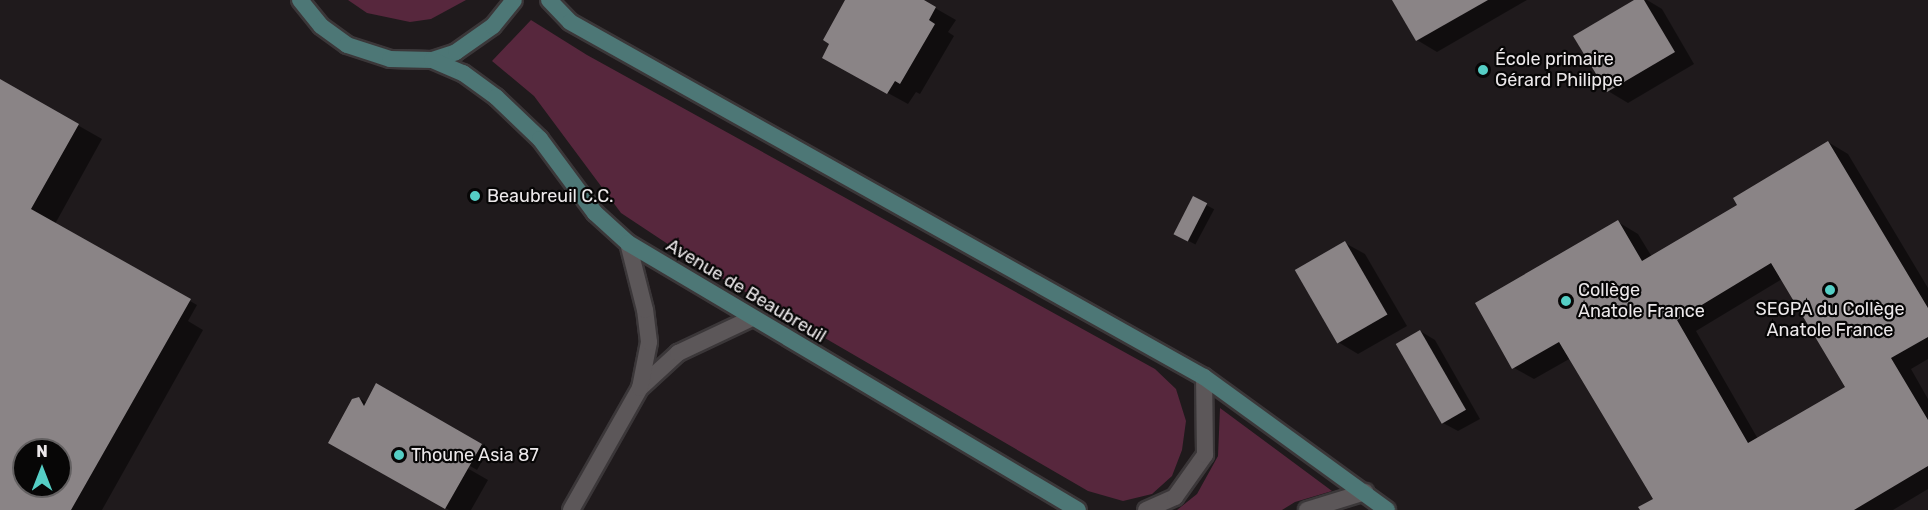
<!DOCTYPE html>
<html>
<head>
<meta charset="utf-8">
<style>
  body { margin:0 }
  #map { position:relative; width:1928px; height:510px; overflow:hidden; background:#1f1a1c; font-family:Rubik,sans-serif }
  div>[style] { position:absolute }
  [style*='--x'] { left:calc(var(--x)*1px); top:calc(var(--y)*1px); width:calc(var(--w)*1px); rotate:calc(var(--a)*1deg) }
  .green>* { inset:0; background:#57273d }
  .shadow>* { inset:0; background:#0007; transform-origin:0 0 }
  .building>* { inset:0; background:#8a8486; transform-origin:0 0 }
  .roads { filter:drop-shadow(2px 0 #3b3739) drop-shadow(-2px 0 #3b3739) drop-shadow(0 2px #3b3739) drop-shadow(0 -2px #3b3739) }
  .minor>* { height:16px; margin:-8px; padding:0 8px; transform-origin:8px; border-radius:8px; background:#5c5759 }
  .tertiary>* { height:16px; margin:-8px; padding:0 8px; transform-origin:8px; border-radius:8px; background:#5c5759 }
  .secondary>* { height:16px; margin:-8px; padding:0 8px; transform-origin:8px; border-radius:8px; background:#4d7776 }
  .dots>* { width:16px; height:16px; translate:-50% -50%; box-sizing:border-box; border:3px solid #070606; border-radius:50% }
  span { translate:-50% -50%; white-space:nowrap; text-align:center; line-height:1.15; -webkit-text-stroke:4.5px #070606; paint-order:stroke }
  .poi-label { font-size:18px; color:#ece8ea }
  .left { translate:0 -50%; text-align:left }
  .street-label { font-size:18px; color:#ece8ea }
  .north { position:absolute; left:12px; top:438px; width:60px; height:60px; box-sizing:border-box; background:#070606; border:2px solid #636061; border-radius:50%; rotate:0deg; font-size:16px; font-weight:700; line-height:24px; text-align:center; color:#ece8ea }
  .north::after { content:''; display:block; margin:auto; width:21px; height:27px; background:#55cec5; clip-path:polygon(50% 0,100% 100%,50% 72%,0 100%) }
</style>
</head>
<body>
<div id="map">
  <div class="green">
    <div style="clip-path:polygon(348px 0,466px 0,431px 19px,410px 22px,367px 13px)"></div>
    <div style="clip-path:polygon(531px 20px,587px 55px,1155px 369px,1176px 389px,1186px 421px,1182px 450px,1172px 476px,1152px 494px,1123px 501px,1088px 491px,701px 266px,621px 213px,534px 96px,492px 61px)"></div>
    <div style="clip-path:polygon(1220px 408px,1332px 491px,1295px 502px,1282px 510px,1177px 510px,1197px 494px,1218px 456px)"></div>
  </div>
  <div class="shadow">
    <div style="clip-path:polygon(847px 0,921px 0,956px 20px,948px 32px,954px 36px,920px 94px,916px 92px,908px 104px,844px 69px)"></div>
    <div style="clip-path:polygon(1394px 0,1527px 0,1437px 52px,1417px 40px)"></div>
    <div style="clip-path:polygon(1637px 0,1647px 0,1662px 9px,1694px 64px,1628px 103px,1608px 91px)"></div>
    <div style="clip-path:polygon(evenodd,0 81px,102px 139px,55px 224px,197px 305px,188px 321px,203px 330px,102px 510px,0 510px,0 81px,24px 450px,60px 450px,60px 486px,24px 486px,24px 450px)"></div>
    <div style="clip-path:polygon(evenodd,1828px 142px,1848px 154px,1928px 288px,1928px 359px,1911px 369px,1928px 399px,1928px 489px,1893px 510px,1641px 510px,1655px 500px,1571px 358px,1534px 379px,1514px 368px,1618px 222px,1638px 234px,1652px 257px,1739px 206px,1828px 142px,1782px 279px,1847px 387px,1758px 439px,1696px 331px,1782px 279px)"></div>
    <div style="left:1193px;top:198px;width:24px;height:40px;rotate:28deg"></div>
    <div style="clip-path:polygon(1345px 243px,1365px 254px,1407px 326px,1358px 354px,1338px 342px)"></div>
    <div style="clip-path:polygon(1420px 331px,1435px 340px,1480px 419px,1458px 431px,1443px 423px)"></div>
    <div style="clip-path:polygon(377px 385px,489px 449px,477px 470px,383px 415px,382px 419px,488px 480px,471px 510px,449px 510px,330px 442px,359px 398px,367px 403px)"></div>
  </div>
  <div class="building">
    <div style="clip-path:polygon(845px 0,924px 0,936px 7px,929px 20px,935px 24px,900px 84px,895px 81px,887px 94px,822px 58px,829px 44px,823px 40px)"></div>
    <div style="clip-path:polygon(1392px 0,1488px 0,1416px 41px)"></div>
    <div style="clip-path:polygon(1634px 0,1644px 0,1675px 52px,1607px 92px,1573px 36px)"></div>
    <div style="clip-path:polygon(evenodd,0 79px,79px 124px,31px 209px,191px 299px,71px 510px,0 510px,0 79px,24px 450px,60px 450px,60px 486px,24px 486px,24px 450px)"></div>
    <div style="clip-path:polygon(evenodd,1828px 141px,1928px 308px,1928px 337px,1891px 358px,1928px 420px,1928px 466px,1854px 510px,1640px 510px,1638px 507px,1653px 499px,1559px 342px,1512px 369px,1475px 303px,1618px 220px,1642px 261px,1737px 205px,1733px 198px,1828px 141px,1771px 263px,1845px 387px,1748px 443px,1677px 320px,1771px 263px)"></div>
    <div style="left:1193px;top:196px;width:16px;height:43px;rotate:27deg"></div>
    <div style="left:1345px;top:241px;width:85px;height:58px;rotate:60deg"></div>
    <div style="left:1420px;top:330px;width:92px;height:28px;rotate:60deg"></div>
    <div style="clip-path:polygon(376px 383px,482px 444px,445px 509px,328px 443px,352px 399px,359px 397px,364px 406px)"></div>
  </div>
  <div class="roads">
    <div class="minor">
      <div style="--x:640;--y:388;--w:52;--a:-42.6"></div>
      <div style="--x:678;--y:353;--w:82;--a:-25.3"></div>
      <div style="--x:571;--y:510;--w:140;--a:-60.5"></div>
      <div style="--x:640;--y:388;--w:47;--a:-78.9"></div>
      <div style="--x:649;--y:342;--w:32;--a:-97"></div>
      <div style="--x:645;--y:310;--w:69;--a:-104.2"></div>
    </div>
    <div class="tertiary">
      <div style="--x:1146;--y:510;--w:32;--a:-24"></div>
      <div style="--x:1175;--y:497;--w:52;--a:-54.5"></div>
      <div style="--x:1205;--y:455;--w:78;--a:-90.7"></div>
      <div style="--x:1307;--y:510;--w:61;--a:-17.2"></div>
    </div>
    <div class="secondary">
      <div style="--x:300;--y:0;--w:33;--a:51"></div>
      <div style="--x:321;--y:26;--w:32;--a:36"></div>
      <div style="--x:347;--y:45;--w:45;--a:18"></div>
      <div style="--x:390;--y:59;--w:42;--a:1.4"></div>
      <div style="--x:432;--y:60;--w:25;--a:-18"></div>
      <div style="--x:456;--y:52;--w:45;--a:-35.1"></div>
      <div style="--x:493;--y:26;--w:33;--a:-51"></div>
      <div style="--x:549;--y:0;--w:30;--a:46"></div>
      <div style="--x:570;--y:22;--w:727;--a:29.25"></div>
      <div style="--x:1204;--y:377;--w:226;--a:36"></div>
      <div style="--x:432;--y:60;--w:34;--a:23"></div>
      <div style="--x:463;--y:73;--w:41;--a:36"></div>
      <div style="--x:496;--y:97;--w:61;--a:43.7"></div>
      <div style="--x:540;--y:139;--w:92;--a:53.4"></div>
      <div style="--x:595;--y:213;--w:45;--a:42.3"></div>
      <div style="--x:628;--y:243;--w:523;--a:30.68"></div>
    </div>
  </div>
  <div class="dots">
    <div style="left:1483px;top:70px;background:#55cec5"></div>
    <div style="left:475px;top:196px;background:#55cec5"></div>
    <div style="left:1830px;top:290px;background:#55cec5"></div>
    <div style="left:1566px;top:301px;background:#55cec5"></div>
    <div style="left:399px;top:455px;background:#55cec5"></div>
  </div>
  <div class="poi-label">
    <span class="left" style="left:1495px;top:70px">École primaire<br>Gérard Philippe</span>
    <span class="left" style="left:487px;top:196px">Beaubreuil C.C.</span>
    <span class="left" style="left:1578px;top:301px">Collège<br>Anatole France</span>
    <span style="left:1830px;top:320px">SEGPA du Collège<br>Anatole France</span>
    <span class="left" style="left:411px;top:455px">Thoune Asia 87</span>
  </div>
  <div class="street-label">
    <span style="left:746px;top:291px;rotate:31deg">Avenue de Beaubreuil</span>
  </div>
  <div class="north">N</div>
</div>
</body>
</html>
